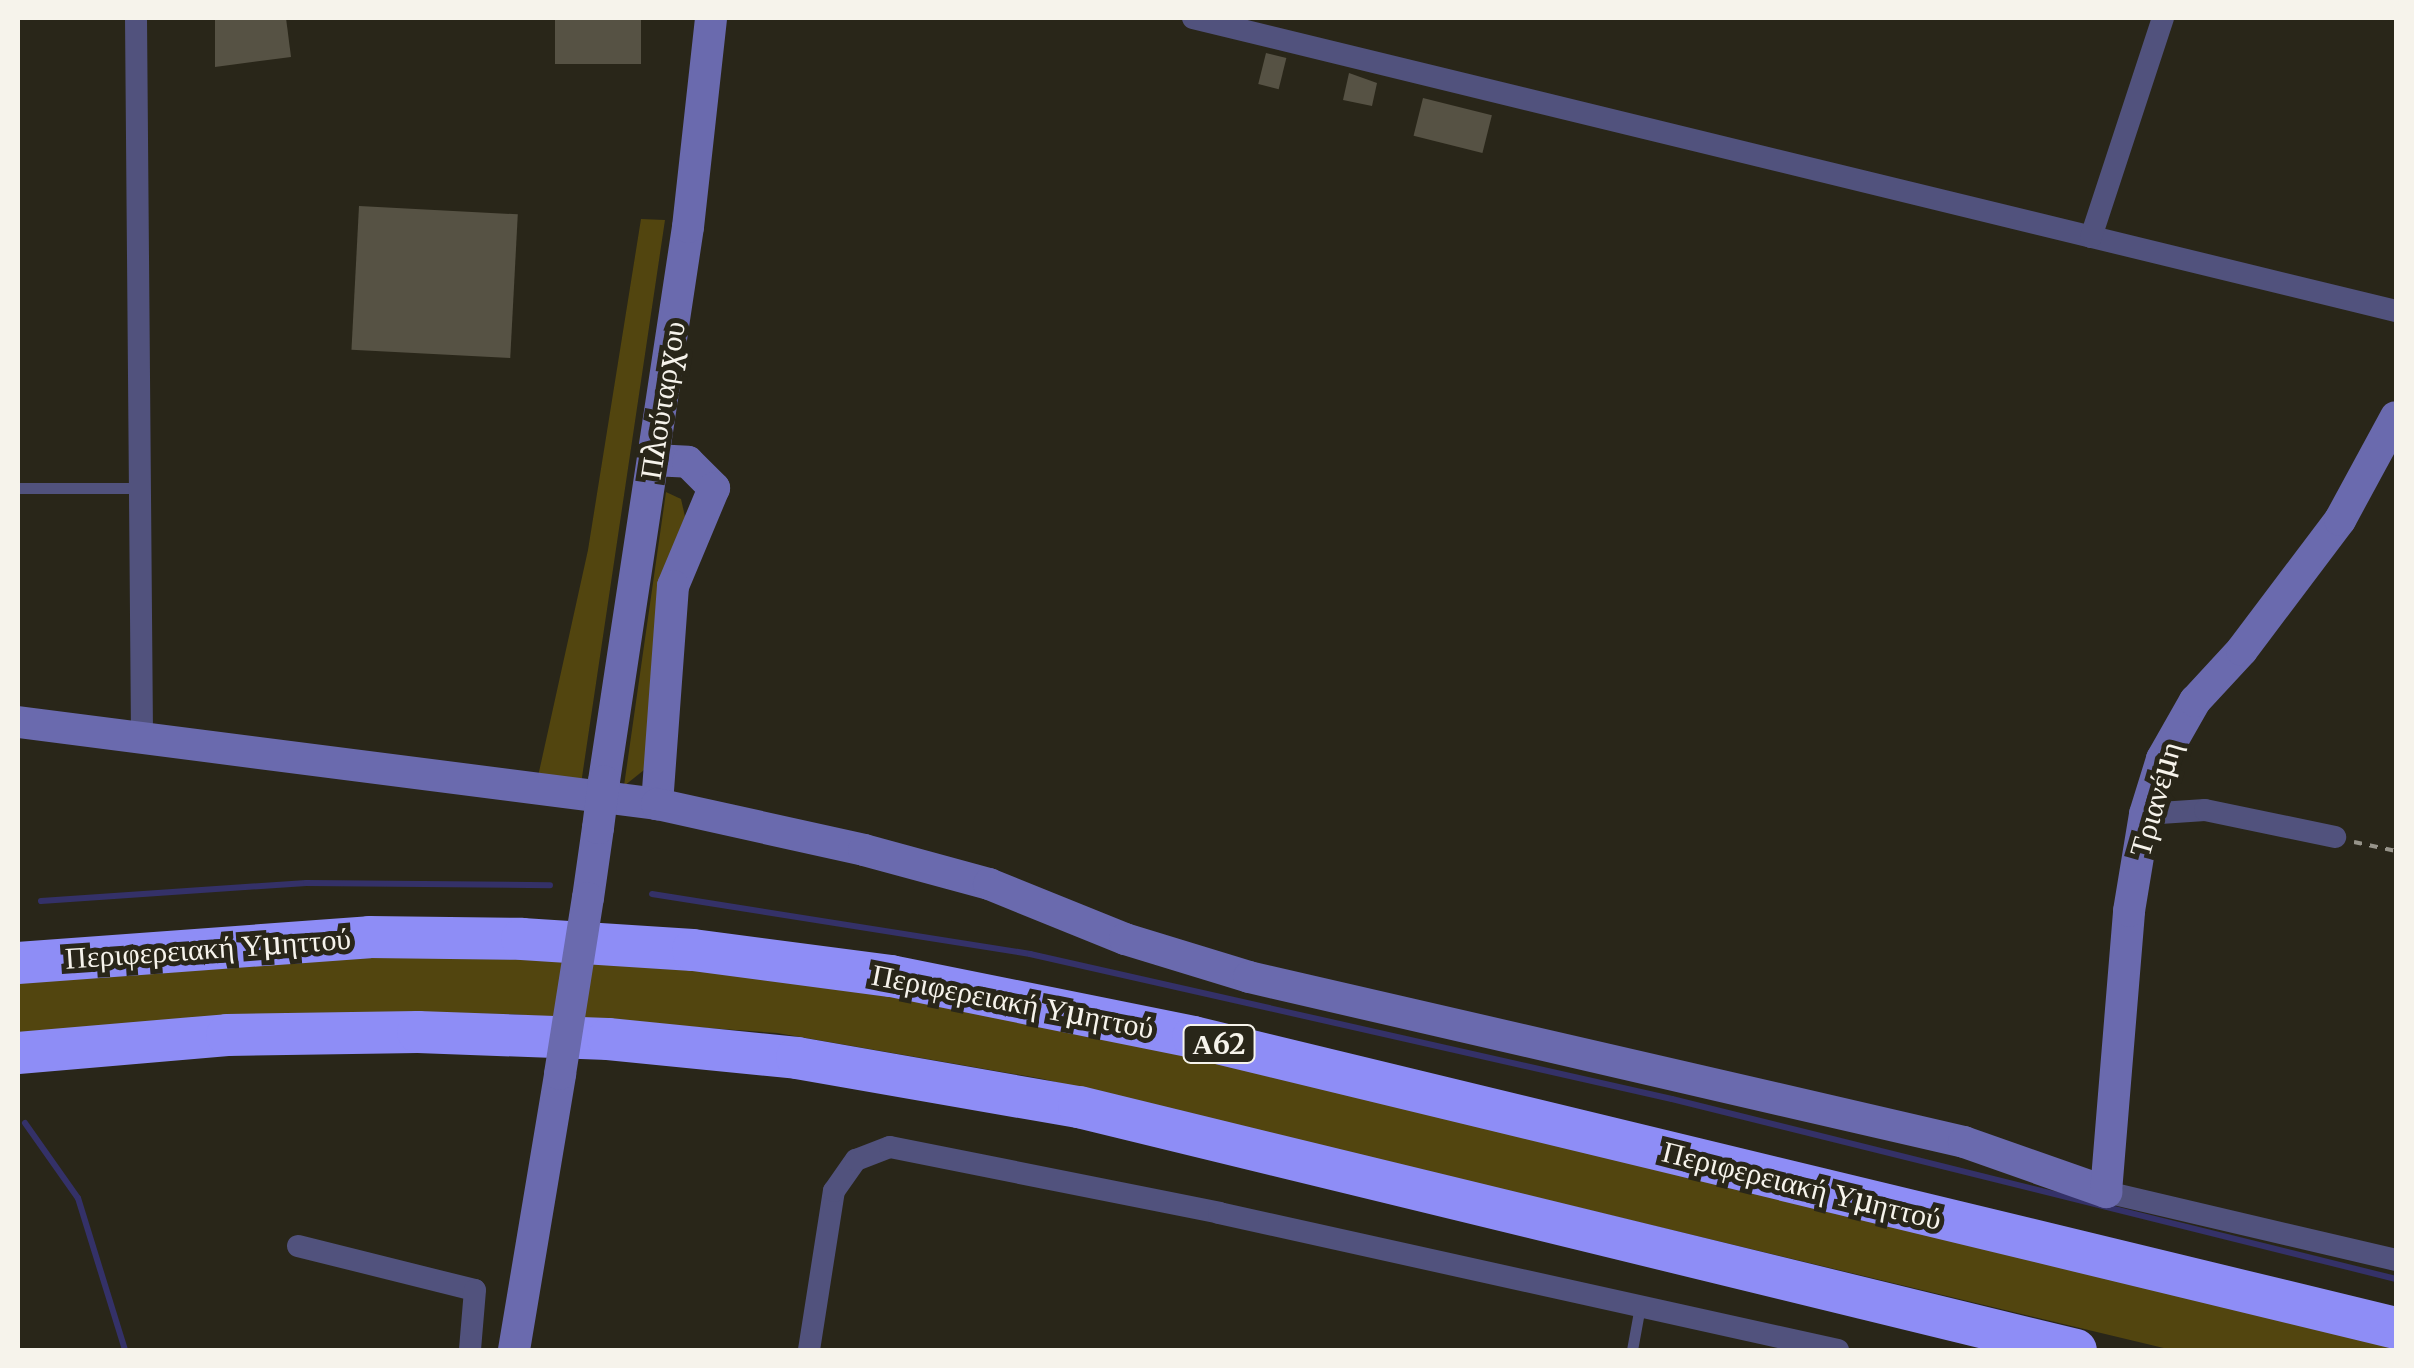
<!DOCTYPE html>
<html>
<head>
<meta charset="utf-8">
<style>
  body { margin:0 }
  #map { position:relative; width:2414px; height:1368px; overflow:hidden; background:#292619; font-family:Merriweather,serif }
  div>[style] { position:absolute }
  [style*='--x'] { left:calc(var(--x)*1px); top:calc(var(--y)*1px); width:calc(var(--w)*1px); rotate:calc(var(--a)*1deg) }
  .green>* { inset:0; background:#52450f }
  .stream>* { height:6px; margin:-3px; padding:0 3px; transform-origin:3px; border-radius:3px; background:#343168 }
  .building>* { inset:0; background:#565244; transform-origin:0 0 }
  .path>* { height:4px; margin-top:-2px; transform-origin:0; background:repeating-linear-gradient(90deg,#969389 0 8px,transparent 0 16px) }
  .lane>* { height:11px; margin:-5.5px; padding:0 5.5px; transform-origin:5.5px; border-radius:5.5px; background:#51527d }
  .street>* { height:22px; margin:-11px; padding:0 11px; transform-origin:11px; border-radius:11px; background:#51527d }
  .secondary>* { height:32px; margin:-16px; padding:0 16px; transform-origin:16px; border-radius:16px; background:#6a6aae }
  .highway>* { height:42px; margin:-21px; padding:0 21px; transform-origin:21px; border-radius:21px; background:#8e8df6 }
  .secondary-bridge>* { height:32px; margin:-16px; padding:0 16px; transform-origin:16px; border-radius:16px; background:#6a6aae }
  span { translate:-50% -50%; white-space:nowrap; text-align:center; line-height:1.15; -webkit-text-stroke:10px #292619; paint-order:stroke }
  .shield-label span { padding:2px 8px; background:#292619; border:2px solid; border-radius:8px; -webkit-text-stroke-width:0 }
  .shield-label { font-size:28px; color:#f6f3eb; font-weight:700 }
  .street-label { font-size:30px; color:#f6f3eb }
  .frame { position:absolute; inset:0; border:20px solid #f6f3eb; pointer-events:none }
</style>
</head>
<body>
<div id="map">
  <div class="green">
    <div style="clip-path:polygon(641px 219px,665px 220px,581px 784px,537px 781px,588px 550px)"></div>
    <div style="clip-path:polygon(666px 492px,681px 499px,686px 521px,644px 770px,624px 786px)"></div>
    <div style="clip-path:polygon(510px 954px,783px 976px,1054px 1022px,2396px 1344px,2396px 1350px,2172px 1350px,1043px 1079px,777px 1033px,511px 1014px,378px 1013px,18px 1035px,18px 974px,105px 965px)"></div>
  </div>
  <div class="stream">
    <div style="--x:652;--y:894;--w:383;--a:9"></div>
    <div style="--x:1030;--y:954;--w:658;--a:12.73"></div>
    <div style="--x:1672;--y:1099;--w:746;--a:13.96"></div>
    <div style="--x:41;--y:901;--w:266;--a:-3.9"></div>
    <div style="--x:306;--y:883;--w:244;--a:0.5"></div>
    <div style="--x:25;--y:1123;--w:92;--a:54.8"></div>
    <div style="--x:78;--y:1198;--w:159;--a:72.8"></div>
  </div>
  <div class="building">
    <div style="clip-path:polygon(215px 18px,286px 18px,291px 57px,215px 67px)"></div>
    <div style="left:555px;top:18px;width:86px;height:46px"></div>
    <div style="left:1266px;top:53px;width:21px;height:32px;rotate:14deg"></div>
    <div style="clip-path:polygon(1349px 73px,1377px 83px,1372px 106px,1343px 100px)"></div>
    <div style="left:1423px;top:98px;width:71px;height:39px;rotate:14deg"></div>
    <div style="left:359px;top:206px;width:159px;height:144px;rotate:3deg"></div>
  </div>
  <div class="path">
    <div style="--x:2354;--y:842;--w:43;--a:12.1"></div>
  </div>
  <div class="lane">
    <div style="--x:18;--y:488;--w:123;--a:0"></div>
    <div style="--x:1632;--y:1350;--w:45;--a:-79.7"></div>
  </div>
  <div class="street">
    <div style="--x:136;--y:18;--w:720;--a:89.52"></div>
    <div style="--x:1193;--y:18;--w:1238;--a:13.69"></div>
    <div style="--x:2091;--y:237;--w:231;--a:-71.8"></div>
    <div style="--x:2145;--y:814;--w:60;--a:-3.8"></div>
    <div style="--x:2205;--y:810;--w:133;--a:11.7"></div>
    <div style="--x:2106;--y:1192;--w:298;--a:13.2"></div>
    <div style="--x:298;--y:1246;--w:182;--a:14"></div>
    <div style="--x:475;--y:1290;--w:60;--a:94.8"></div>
    <div style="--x:809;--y:1350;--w:161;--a:-81.1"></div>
    <div style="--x:834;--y:1191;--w:38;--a:-55"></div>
    <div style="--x:856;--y:1160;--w:36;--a:-21"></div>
    <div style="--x:890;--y:1147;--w:336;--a:11.3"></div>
    <div style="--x:1219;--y:1213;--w:634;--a:12.48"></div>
  </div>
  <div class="secondary">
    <div style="--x:653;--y:460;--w:35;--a:3"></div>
    <div style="--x:688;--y:462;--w:37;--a:45"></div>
    <div style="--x:714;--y:488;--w:106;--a:112.7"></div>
    <div style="--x:673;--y:586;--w:219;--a:94.2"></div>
    <div style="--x:18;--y:722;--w:644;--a:7.31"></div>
    <div style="--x:657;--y:804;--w:212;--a:12.5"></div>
    <div style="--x:864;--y:850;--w:130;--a:15.2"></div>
    <div style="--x:989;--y:884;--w:147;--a:22"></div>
    <div style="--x:1125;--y:939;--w:130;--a:17"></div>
    <div style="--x:1249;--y:977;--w:734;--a:12.99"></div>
    <div style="--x:1964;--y:1142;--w:151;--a:19.4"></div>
    <div style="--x:2106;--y:1192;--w:282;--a:-85.3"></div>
    <div style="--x:2129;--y:911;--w:98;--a:-80.6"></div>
    <div style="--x:2145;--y:814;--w:58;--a:-72.8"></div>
    <div style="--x:2162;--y:759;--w:67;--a:-60.4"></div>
    <div style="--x:2195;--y:701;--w:69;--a:-47.3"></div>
    <div style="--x:2242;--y:650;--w:163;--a:-53"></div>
    <div style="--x:2340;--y:520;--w:117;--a:-61.5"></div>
    <div style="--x:604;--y:781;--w:560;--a:-81.38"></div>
    <div style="--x:688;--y:227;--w:210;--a:-83.7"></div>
    <div style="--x:588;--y:898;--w:71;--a:-81.9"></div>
    <div style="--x:514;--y:1350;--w:280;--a:-80.5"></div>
  </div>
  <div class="highway">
    <div style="--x:18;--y:963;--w:352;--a:-4.2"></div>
    <div style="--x:369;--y:937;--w:153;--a:0.7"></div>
    <div style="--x:522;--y:939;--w:171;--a:3.7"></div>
    <div style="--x:693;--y:950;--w:200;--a:7.5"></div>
    <div style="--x:891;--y:976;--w:308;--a:11.4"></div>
    <div style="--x:1193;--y:1037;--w:1238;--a:13.6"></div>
    <div style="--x:18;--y:1053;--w:210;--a:-4.9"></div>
    <div style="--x:227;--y:1035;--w:191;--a:-0.9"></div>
    <div style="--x:418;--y:1032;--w:190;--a:2.1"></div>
    <div style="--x:608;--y:1039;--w:190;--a:5.7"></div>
    <div style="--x:797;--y:1058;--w:286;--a:9.9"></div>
    <div style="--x:1079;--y:1107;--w:1026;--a:13.7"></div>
  </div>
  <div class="secondary-bridge">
    <div style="--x:598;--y:828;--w:47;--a:-82.7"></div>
    <div style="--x:560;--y:1074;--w:178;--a:-81"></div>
  </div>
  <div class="shield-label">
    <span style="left:1219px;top:1044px">Α62</span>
  </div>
  <div class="street-label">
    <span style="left:662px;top:400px;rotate:-81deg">Πλούταρχου</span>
    <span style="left:2155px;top:799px;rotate:-74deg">Τριανέμη</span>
    <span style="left:208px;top:948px;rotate:-4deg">Περιφερειακή Υμηττού</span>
    <span style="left:1013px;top:1001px;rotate:11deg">Περιφερειακή Υμηττού</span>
    <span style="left:1802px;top:1185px;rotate:14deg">Περιφερειακή Υμηττού</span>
  </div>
  <div class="frame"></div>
</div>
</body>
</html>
